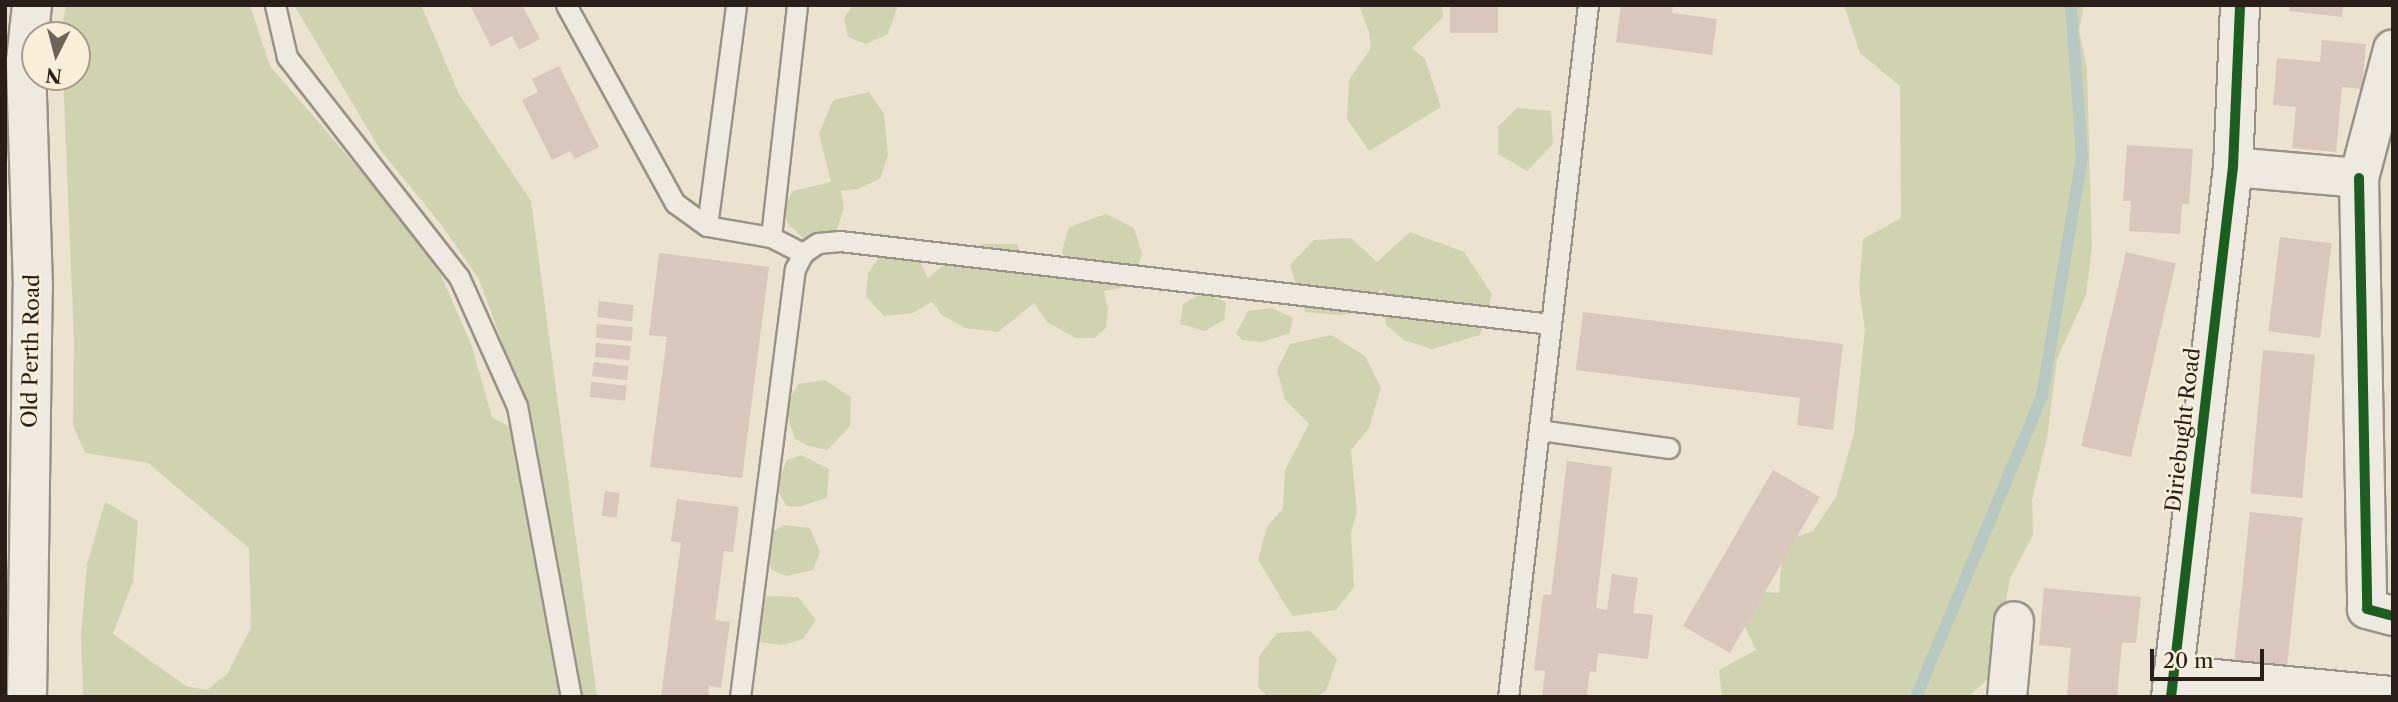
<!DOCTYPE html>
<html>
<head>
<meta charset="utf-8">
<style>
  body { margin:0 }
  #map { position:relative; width:2398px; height:702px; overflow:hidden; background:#ece2d0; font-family:"Libre Caslon Text",serif }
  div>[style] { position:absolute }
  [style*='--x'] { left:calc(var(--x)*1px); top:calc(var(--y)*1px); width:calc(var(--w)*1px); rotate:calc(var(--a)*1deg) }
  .green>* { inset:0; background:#d0d3b0 }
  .stream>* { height:12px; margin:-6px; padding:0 6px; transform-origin:6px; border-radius:6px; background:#b8c8c3 }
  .building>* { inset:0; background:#d9c6bc; transform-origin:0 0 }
  .roads { filter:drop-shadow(2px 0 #9a9287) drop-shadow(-2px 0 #9a9287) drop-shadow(0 2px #9a9287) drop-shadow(0 -2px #9a9287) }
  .lane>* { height:19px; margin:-9.5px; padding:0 9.5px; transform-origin:9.5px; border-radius:9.5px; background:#efeae1 }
  .street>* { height:38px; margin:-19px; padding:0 19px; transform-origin:19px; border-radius:19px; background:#efeae1 }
  .secondary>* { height:38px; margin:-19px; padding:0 19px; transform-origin:19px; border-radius:19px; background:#efeae1 }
  .cycleway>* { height:10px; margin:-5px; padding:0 5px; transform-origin:5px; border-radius:5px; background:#1b5e20 }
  span { translate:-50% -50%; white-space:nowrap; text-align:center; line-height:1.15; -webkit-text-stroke:5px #faefd9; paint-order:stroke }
  .street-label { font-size:21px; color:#2a1e1a }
  .frame { position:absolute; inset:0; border:7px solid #2a1e1a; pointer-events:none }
  .north { position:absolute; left:21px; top:21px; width:70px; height:70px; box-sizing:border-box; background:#faefd9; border:2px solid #a79b8d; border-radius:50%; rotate:186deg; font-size:19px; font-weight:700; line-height:28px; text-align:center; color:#2a1e1a }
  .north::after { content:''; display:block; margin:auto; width:24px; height:32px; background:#6e635a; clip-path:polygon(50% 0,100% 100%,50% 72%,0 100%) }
  .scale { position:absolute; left:2150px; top:649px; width:114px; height:32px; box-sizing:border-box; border:4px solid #2a1e1a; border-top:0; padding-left:9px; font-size:21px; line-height:24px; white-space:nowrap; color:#2a1e1a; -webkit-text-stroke:5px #faefd9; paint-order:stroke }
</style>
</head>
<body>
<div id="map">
  <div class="green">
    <div style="clip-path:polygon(66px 5px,250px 5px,270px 66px,383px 197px,440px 273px,471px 344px,492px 417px,529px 438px,509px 361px,479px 279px,440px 223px,381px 151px,294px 5px,421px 5px,459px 94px,531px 201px,597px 697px,83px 697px,81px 635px,87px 564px,105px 502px,138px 521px,133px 581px,113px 634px,186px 686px,207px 690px,227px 674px,251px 628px,249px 548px,148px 463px,85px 453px,73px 425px,74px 341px,63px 77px,77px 77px,77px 35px,61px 35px)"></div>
    <div style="clip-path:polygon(853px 5px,895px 5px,897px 8px,888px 34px,866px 44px,848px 37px,844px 18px)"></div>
    <div style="clip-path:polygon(1359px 5px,1442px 5px,1443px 17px,1412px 48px,1425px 59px,1441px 107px,1369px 151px,1347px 119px,1349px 80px,1371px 48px,1369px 32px)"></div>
    <div style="clip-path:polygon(1844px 5px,2084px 5px,2079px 30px,2087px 70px,2092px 248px,2086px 295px,2057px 359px,2047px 438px,2032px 500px,2033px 535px,2010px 578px,1994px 673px,1968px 697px,1722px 697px,1719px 670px,1756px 650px,1739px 614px,1747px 591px,1779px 593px,1783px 542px,1813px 531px,1836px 497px,1854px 433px,1865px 330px,1859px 287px,1863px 239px,1901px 218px,1900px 86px,1860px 53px)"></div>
    <div style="clip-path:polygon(869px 92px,884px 114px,888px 155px,880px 179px,857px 189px,841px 191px,844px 208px,837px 229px,828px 237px,803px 238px,787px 223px,785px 205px,793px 191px,831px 182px,819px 134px,833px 100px)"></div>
    <div style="clip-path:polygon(1517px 108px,1551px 111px,1553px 144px,1527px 171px,1498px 154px,1498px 127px)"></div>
    <div style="clip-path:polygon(1106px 214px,1134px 228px,1142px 254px,1131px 286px,1104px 291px,1108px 309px,1106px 328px,1094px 338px,1076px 338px,1047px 322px,1034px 303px,998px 332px,965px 328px,942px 315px,932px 302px,913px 313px,884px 316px,866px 296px,868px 273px,880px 256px,897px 254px,920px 262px,928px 278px,942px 266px,982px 244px,1017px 244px,1030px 276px,1069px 275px,1062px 251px,1069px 227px)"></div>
    <div style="clip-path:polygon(1410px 232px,1464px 252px,1492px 294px,1480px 335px,1432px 349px,1404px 340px,1386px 325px,1382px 288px,1362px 312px,1340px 315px,1305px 312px,1290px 265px,1314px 240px,1351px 238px,1377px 262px)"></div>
    <div style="clip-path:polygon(1202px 293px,1226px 302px,1224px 320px,1205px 331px,1180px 324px,1183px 304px)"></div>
    <div style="clip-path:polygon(1272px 308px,1293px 318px,1290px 333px,1262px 342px,1242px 340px,1236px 333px,1248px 311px)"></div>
    <div style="clip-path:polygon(1331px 335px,1365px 356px,1381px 388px,1369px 428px,1351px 450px,1357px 512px,1351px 533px,1354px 587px,1336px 610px,1292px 616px,1258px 560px,1267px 527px,1283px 508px,1285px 470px,1309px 424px,1285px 400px,1277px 370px,1290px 344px)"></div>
    <div style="clip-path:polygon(825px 380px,851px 397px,850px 426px,827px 450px,809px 446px,795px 439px,785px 408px,798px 384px)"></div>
    <div style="clip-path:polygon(801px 455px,829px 469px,827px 498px,798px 507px,786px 506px,776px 486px,787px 460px)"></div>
    <div style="clip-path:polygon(784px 525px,810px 528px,820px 552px,813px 570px,786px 576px,772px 570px,765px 557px,769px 534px)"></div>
    <div style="clip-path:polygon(767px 596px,798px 597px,816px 620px,803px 639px,782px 645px,761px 642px,755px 630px,758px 607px)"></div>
    <div style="clip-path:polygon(1310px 631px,1337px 659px,1326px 691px,1315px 697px,1268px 697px,1258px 687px,1259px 656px,1277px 633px)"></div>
  </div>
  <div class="stream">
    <div style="--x:1916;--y:697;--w:326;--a:-67.3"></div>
    <div style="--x:2042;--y:396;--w:243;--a:-80.5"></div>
    <div style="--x:2082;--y:156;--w:151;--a:-94.2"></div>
  </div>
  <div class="building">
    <div style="clip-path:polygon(470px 5px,522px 5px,540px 39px,519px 50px,512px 36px,491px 47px)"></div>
    <div style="left:1450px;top:5px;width:48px;height:28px"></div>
    <div style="clip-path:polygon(1621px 5px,1673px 5px,1672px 13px,1717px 19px,1712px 55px,1616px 42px)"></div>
    <div style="clip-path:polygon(2290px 5px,2343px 5px,2342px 17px,2289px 11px)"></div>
    <div style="clip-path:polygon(2322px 40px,2366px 44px,2362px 89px,2342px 87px,2336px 152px,2292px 148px,2296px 107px,2273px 105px,2277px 58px,2320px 62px)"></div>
    <div style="clip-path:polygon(559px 66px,599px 147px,575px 159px,570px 151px,552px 160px,522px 100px,538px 92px,532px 79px)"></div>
    <div style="clip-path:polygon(2127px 145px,2193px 149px,2189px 204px,2182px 204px,2180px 234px,2129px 231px,2131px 201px,2123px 201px)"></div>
    <div style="left:2280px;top:237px;width:52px;height:95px;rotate:7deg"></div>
    <div style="left:2126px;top:252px;width:51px;height:199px;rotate:13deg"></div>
    <div style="clip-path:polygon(659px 253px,769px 267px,742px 478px,650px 467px,667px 337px,649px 335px)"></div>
    <div style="left:599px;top:301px;width:35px;height:16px;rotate:7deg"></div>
    <div style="clip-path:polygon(1583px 312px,1843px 344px,1833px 430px,1797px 425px,1800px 398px,1576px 370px)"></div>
    <div style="left:597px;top:324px;width:36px;height:14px;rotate:5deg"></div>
    <div style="left:596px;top:343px;width:35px;height:14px;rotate:5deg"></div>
    <div style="left:2263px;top:350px;width:52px;height:144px;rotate:5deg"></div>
    <div style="left:594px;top:362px;width:35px;height:14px;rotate:7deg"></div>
    <div style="left:591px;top:382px;width:36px;height:15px;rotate:6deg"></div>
    <div style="clip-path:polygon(1567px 461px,1612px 467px,1596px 608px,1607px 610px,1612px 574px,1638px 578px,1633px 613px,1653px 615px,1648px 659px,1598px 653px,1596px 672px,1590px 671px,1587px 694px,1596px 697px,1542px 697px,1545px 671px,1534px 670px,1543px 595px,1551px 595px)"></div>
    <div style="left:1773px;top:470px;width:54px;height:180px;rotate:30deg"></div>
    <div style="left:605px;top:491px;width:15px;height:25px;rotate:8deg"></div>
    <div style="clip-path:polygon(677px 499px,739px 507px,733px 552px,724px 551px,715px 620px,730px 622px,721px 688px,709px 686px,708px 697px,661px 697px,681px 543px,671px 541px)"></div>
    <div style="left:2250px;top:512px;width:53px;height:156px;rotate:6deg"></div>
    <div style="clip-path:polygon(2044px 588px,2141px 597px,2136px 643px,2122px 643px,2117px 697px,2067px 697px,2071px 648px,2039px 645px)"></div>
  </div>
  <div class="roads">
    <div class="lane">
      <div style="--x:275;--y:5;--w:53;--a:77"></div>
      <div style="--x:287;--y:57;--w:279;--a:52"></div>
      <div style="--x:459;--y:277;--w:141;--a:65.8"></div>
      <div style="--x:517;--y:406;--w:296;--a:79.5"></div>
      <div style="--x:566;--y:5;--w:226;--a:61.2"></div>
      <div style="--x:675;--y:203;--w:39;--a:36"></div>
      <div style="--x:707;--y:226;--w:65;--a:9.8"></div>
      <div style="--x:771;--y:237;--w:36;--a:27"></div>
      <div style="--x:707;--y:226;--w:223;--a:-82.5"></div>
      <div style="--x:771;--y:237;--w:233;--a:-83.6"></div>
      <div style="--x:1539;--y:430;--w:131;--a:7.9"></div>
      <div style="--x:740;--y:697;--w:432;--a:-82.7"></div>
      <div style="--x:795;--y:269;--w:18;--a:-63"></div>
      <div style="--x:803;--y:253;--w:18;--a:-34"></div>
      <div style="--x:818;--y:243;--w:22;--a:-5"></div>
      <div style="--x:840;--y:241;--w:716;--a:6.66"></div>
      <div style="--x:1508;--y:697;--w:697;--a:-83.41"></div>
    </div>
    <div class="street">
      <div style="--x:2233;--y:167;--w:126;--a:5"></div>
      <div style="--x:2359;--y:178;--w:133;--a:-75.2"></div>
      <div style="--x:2359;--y:178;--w:431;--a:88.9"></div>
      <div style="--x:2367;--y:609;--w:27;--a:15"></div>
      <div style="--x:2173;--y:675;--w:221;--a:5.5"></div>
      <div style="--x:2007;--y:697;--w:76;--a:-84.7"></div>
      <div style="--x:2171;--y:697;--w:534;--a:-83.33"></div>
      <div style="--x:2233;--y:167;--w:162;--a:-87.5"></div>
    </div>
    <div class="secondary">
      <div style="--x:27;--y:697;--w:409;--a:-89.2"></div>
      <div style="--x:33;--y:288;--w:227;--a:-91.8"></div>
      <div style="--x:26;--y:61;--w:56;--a:-83.9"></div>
    </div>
  </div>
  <div class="cycleway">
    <div style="--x:2359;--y:178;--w:431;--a:88.9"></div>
    <div style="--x:2367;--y:609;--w:27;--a:15"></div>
    <div style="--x:2171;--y:697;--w:534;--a:-83.33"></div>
    <div style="--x:2233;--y:167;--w:162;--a:-87.5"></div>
  </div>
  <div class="street-label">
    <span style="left:31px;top:351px;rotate:-89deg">Old Perth Road</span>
    <span style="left:2183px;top:430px;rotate:-83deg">Diriebught Road</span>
  </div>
  <div class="frame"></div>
  <div class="north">N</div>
  <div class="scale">20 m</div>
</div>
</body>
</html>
